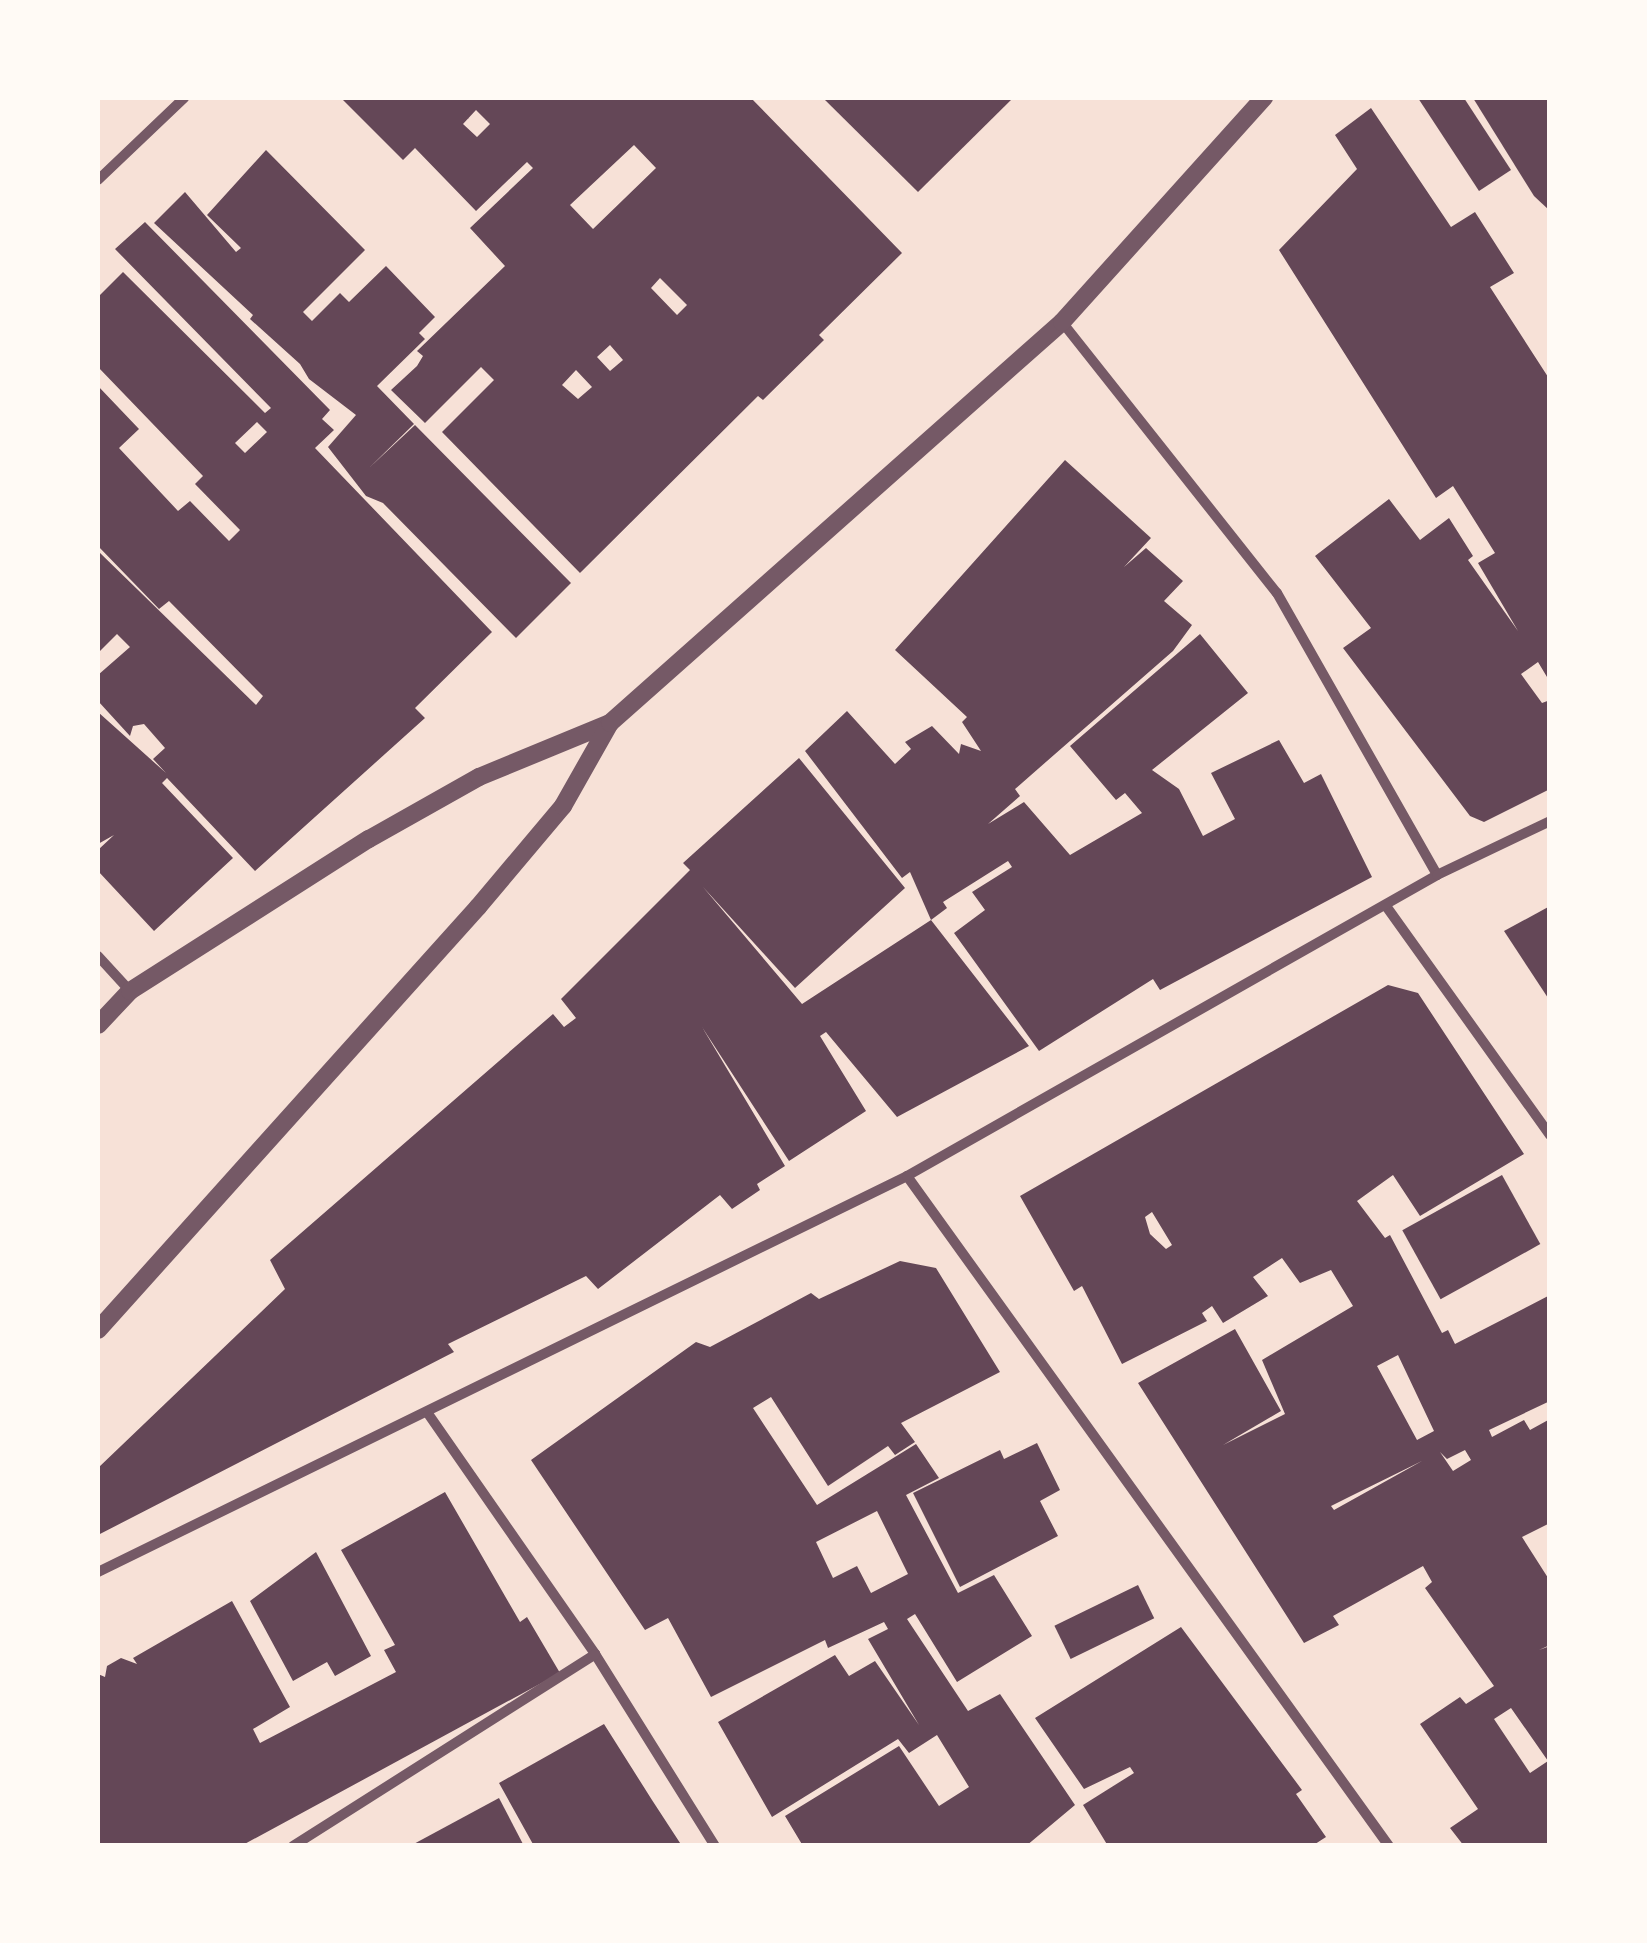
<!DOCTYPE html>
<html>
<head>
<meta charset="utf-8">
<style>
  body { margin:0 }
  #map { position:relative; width:1647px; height:1943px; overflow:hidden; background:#f7e1d7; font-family:Rubik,sans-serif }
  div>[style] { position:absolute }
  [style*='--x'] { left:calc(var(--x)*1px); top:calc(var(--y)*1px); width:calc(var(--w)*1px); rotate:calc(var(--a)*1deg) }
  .building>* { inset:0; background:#644757; transform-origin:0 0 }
  .minor>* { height:10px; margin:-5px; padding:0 5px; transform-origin:5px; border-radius:5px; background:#755966 }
  .tertiary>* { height:18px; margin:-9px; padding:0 9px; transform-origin:9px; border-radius:9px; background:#755966 }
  span { translate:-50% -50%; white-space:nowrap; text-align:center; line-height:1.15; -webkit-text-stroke:10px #fffaf5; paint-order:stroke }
  .frame { position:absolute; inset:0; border:100px solid #fffaf5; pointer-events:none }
</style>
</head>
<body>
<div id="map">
  <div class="building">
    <div style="clip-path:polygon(evenodd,341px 98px,751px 98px,902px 253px,819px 335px,824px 340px,763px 400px,758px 396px,580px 573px,442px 432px,494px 380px,481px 367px,425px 423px,391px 390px,417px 366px,423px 356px,417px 351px,505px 266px,470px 228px,533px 168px,527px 162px,476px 211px,415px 148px,403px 160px,341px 98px,476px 110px,490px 124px,477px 137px,463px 124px,476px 110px,341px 98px,634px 145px,656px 168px,593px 229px,570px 205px,634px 145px,341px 98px,660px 278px,687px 305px,677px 315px,651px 288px,660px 278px,341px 98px,610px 345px,623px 360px,610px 371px,597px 357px,610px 345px,341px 98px,576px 370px,592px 387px,578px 399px,562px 385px,576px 370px)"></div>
    <div style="clip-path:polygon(823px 98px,1013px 98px,918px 192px)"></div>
    <div style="clip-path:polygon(1418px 98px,1464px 98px,1511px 170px,1479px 191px)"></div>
    <div style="clip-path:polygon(1473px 98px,1550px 98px,1550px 211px,1534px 196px)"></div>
    <div style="clip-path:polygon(1371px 108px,1451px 227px,1475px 212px,1514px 273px,1490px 287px,1550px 380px,1550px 682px,1538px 662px,1521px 674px,1542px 703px,1550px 700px,1550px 789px,1484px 822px,1470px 816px,1343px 648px,1371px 628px,1315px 556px,1389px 499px,1420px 540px,1449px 518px,1473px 556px,1468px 560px,1518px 631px,1478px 563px,1495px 553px,1453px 486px,1436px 498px,1279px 250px,1357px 169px,1335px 135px)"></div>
    <div style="clip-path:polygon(266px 150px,365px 250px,303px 312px,312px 321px,340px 293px,349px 302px,386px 266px,435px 317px,419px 333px,425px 339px,377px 386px,414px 424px,369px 468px,415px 425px,571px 583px,516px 638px,383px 503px,366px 496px,328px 447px,356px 415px,309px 379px,300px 364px,250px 319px,253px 315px,154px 223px,185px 192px,236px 252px,241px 248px,207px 215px)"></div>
    <div style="clip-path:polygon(evenodd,145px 222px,330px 410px,322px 419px,334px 430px,315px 448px,492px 632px,415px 708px,425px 718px,255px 871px,167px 778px,162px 783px,233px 858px,154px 931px,98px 871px,98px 850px,114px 835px,98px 844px,98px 712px,166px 773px,153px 759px,165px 748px,144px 724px,133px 726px,130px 736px,98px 701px,98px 675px,130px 647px,117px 634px,98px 653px,98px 551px,256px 705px,263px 696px,169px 601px,159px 609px,98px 546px,98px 386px,139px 429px,119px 448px,178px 511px,190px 501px,229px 541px,240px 530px,195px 484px,203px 476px,98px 367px,98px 297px,123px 272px,265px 413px,271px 408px,115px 249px,145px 222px,257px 422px,267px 432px,245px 453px,235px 443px,257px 422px)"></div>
    <div style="clip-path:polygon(1065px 460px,1151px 538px,1124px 567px,1146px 548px,1183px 581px,1164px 601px,1192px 625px,1173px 651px,1015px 789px,1020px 796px,988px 824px,1024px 802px,1070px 855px,1142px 813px,1125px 793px,1116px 800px,1070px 746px,1200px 634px,1248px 693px,1152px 770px,1179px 789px,1203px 836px,1235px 819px,1211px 773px,1279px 740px,1304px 783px,1321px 774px,1372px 877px,1160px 990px,1153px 979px,1039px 1051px,954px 933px,985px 910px,972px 892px,1012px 867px,1008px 861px,943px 902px,947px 908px,931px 920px,910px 872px,902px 878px,805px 751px,847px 711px,895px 764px,911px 749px,905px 742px,932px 726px,959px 754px,961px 744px,981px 751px,962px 722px,967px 717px,895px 650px)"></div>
    <div style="clip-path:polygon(799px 758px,905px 888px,795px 988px,703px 887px,802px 1004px,931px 920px,1029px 1046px,897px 1117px,826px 1032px,820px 1036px,866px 1111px,789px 1161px,702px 1027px,785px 1166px,757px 1184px,760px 1190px,732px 1209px,720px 1195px,598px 1289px,586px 1276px,448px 1344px,454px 1352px,98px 1535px,98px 1468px,285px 1289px,270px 1260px,553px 1014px,564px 1027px,576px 1018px,561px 999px,690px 870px,683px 863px)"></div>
    <div style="clip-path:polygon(1550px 906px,1550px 1001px,1504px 931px)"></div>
    <div style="clip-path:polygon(evenodd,1388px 985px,1418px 993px,1524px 1154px,1420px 1216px,1393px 1175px,1357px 1201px,1385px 1238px,1390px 1235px,1442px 1333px,1448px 1330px,1455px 1344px,1550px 1295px,1550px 1401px,1489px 1430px,1492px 1437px,1524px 1420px,1530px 1430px,1550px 1419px,1550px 1523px,1522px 1537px,1550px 1581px,1550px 1645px,1539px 1650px,1550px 1646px,1550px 1846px,1464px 1846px,1450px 1828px,1478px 1809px,1420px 1724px,1460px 1697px,1466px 1704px,1494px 1686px,1425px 1588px,1432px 1582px,1423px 1566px,1333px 1616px,1339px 1625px,1304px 1643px,1138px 1383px,1235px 1329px,1281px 1411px,1223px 1445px,1285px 1414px,1262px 1360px,1353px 1306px,1331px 1270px,1300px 1283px,1282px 1258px,1253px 1277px,1268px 1296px,1223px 1323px,1212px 1306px,1202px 1313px,1207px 1321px,1122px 1364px,1082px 1286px,1074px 1291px,1020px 1196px,1388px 985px,1152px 1212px,1172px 1245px,1166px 1249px,1150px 1234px,1145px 1217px,1152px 1212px,1388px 985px,1398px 1355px,1434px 1431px,1417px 1440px,1377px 1366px,1398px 1355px,1388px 985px,1465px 1450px,1471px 1460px,1453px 1471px,1440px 1452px,1447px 1459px,1465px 1450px,1388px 985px,1422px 1461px,1334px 1510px,1331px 1506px,1351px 1496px,1422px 1461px,1388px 985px,1511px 1708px,1548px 1761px,1530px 1773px,1494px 1719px,1511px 1708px)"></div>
    <div style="left:1502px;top:1175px;width:79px;height:114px;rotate:61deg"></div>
    <div style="clip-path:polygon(evenodd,900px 1261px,936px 1268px,1000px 1372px,901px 1423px,915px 1442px,895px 1455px,888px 1446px,828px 1486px,771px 1397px,753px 1408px,817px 1505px,916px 1444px,939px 1478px,906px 1495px,958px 1593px,994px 1575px,1032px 1636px,957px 1682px,915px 1614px,907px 1619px,968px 1711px,1000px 1694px,1075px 1805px,1026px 1846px,803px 1846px,785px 1816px,899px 1746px,939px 1806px,969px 1787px,937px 1735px,909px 1753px,898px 1739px,772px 1817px,718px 1722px,835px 1655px,849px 1676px,875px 1661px,919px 1725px,868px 1639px,888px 1629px,884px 1622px,828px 1648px,825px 1640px,711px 1697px,668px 1618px,645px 1630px,531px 1460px,696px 1342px,710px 1347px,811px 1293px,819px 1299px,900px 1261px,877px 1511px,908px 1574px,871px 1593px,857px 1566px,833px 1578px,816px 1542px,877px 1511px)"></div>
    <div style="clip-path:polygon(1037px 1443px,1060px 1490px,1040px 1501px,1058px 1536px,960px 1587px,913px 1493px,1000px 1450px,1004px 1459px)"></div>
    <div style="clip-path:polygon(445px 1492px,520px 1622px,527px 1617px,560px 1673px,241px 1846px,98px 1846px,98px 1674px,105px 1677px,107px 1666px,121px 1658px,137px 1664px,133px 1658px,232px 1601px,290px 1707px,253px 1729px,260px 1743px,396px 1672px,384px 1650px,395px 1645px,341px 1550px)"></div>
    <div style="clip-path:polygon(316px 1552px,371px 1656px,335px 1676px,327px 1662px,293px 1681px,250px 1601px)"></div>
    <div style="left:1138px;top:1585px;width:37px;height:93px;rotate:64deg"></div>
    <div style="clip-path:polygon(1181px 1627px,1302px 1790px,1296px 1794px,1326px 1837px,1312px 1846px,1108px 1846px,1083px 1805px,1134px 1773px,1130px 1767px,1084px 1789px,1035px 1718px)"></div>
    <div style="clip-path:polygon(604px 1724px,652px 1800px,682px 1846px,534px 1846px,499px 1783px)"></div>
    <div style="clip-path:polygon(499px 1798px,524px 1846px,410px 1846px)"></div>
  </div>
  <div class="minor">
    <div style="--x:98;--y:180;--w:119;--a:-43.6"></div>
    <div style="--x:1062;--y:322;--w:346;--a:51.6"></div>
    <div style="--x:1277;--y:593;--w:324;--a:60.4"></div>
    <div style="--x:1386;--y:906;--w:282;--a:54.4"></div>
    <div style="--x:98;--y:956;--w:47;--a:47.6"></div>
    <div style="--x:907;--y:1176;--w:825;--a:54.27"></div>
    <div style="--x:429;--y:1415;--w:291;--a:55.2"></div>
    <div style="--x:595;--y:1654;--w:226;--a:58"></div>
    <div style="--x:98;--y:1572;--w:901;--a:-26.08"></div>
    <div style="--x:907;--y:1176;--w:610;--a:-29.59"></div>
    <div style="--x:1437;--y:875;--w:125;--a:-25.5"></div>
    <div style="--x:293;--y:1846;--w:358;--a:-32.4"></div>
  </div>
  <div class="tertiary">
    <div style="--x:98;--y:1025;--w:47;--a:-46.7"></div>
    <div style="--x:130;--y:991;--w:283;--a:-32.5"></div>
    <div style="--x:369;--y:839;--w:126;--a:-29.4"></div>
    <div style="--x:479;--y:777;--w:142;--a:-22.4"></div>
    <div style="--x:98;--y:1330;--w:569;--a:-48.07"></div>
    <div style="--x:478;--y:907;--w:132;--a:-49.9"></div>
    <div style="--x:563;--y:806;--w:95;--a:-60.5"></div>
    <div style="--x:610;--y:723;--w:604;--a:-41.58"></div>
    <div style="--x:1062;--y:322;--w:302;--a:-48"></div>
  </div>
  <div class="frame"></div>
</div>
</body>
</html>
